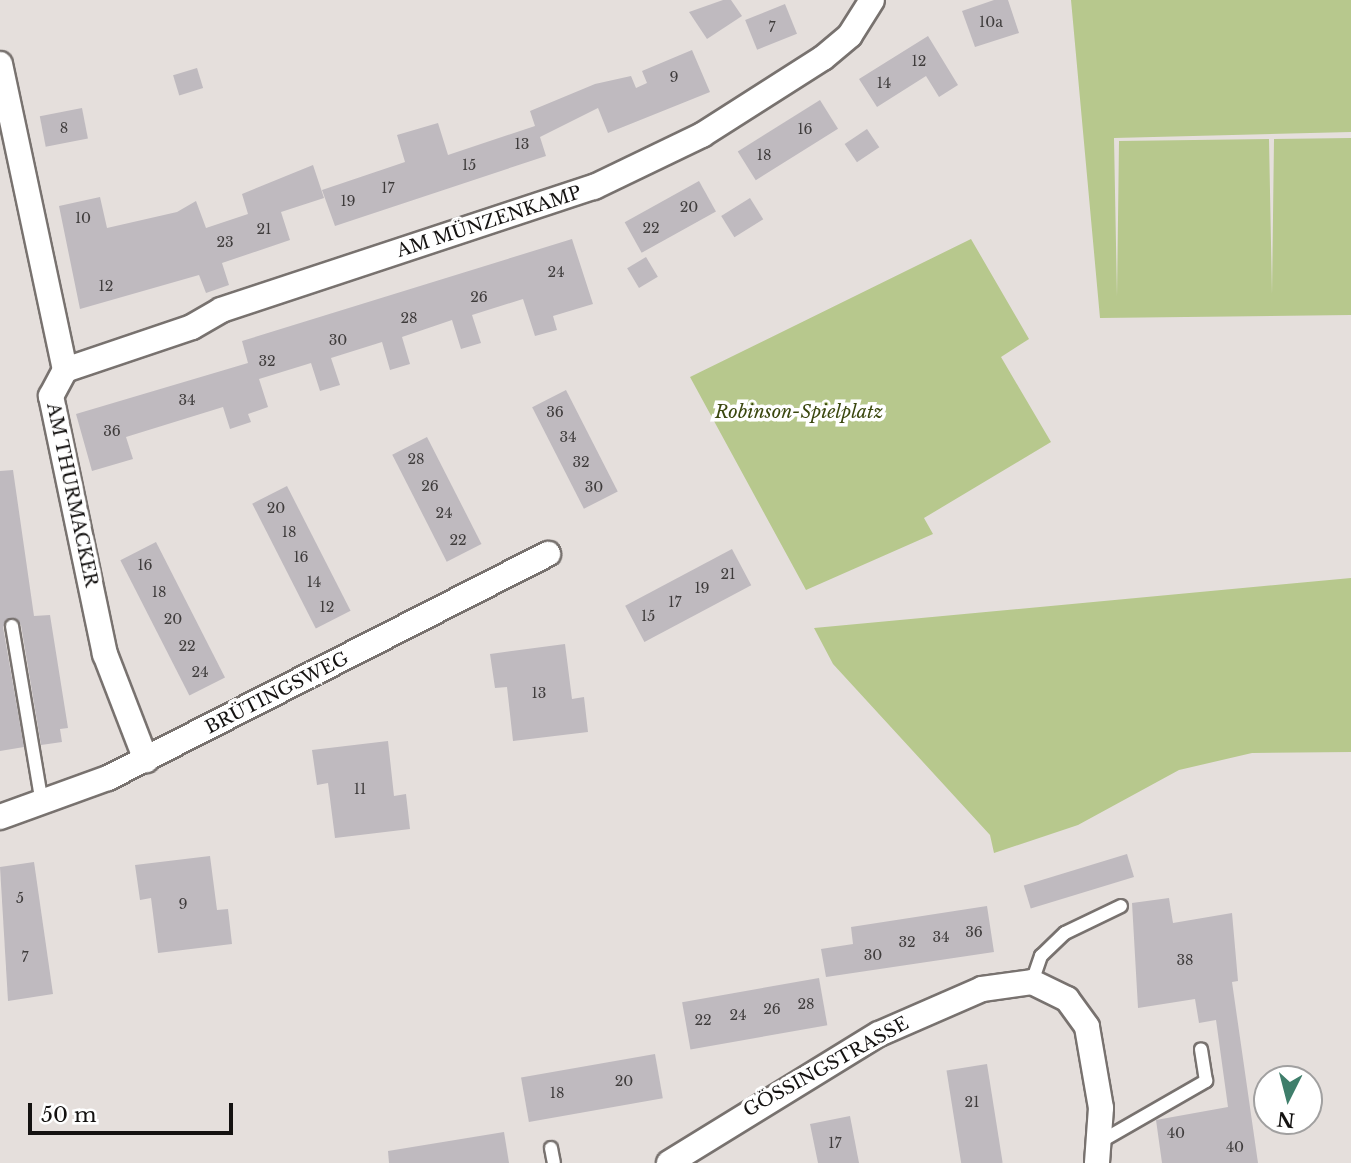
<!DOCTYPE html>
<html>
<head>
<meta charset="utf-8">
<style>
  body { margin:0 }
  #map { position:relative; width:1351px; height:1163px; overflow:hidden; background:#e5dfdc; font-family:"Libre Baskerville",serif }
  div>[style] { position:absolute }
  [style*='--x'] { left:calc(var(--x)*1px); top:calc(var(--y)*1px); width:calc(var(--w)*1px); rotate:calc(var(--a)*1deg) }
  .green>* { inset:0; background:#b7c88d }
  .building>* { inset:0; background:#bfbabf; transform-origin:0 0 }
  .roads { filter:drop-shadow(2px 0 #78726f) drop-shadow(-2px 0 #78726f) drop-shadow(0 2px #78726f) drop-shadow(0 -2px #78726f) }
  .service>* { height:12px; margin:-6px; padding:0 6px; transform-origin:6px; border-radius:6px; background:#fff }
  .minor>* { height:24px; margin:-12px; padding:0 12px; transform-origin:12px; border-radius:12px; background:#fff }
  span { translate:-50% -50%; white-space:nowrap; text-align:center; line-height:1.15; -webkit-text-stroke:7px #fff; paint-order:stroke }
  .number-label { font-size:14px; color:#3f3c3c }
  .number-label span { -webkit-text-stroke-width:0 }
  .street-label { font-size:18px; color:#141211 }
  .park-label { font-size:18px; color:#3a470e; font-style:italic }
  .north { position:absolute; left:1253px; top:1065px; width:70px; height:70px; box-sizing:border-box; background:#fff; border:2px solid #a1a0a0; border-radius:50%; rotate:186deg; font-size:19px; font-weight:700; line-height:28px; text-align:center; color:#141211 }
  .north::after { content:''; display:block; margin:auto; width:24px; height:32px; background:#3f7e6b; clip-path:polygon(50% 0,100% 100%,50% 72%,0 100%) }
  .scale { position:absolute; left:28px; top:1103px; width:205px; height:32px; box-sizing:border-box; border:4px solid #141211; border-top:0; padding-left:9px; font-size:21px; line-height:24px; white-space:nowrap; color:#141211; -webkit-text-stroke:5px #fff; paint-order:stroke }
</style>
</head>
<body>
<div id="map">
  <div class="green">
    <div style="clip-path:polygon(1071px 0,1351px 0,1351px 132px,1114px 138px,1117px 297px,1119px 141px,1269px 139px,1272px 294px,1274px 139px,1351px 138px,1351px 315px,1100px 318px)"></div>
    <div style="clip-path:polygon(971px 239px,1029px 339px,1001px 357px,1051px 442px,924px 518px,933px 534px,806px 590px,690px 377px)"></div>
    <div style="clip-path:polygon(1351px 578px,1351px 752px,1252px 753px,1179px 770px,1078px 825px,994px 853px,990px 835px,833px 664px,814px 628px)"></div>
  </div>
  <div class="building">
    <div style="clip-path:polygon(723px 0,731px 0,742px 16px,707px 39px,689px 12px)"></div>
    <div style="clip-path:polygon(994px 0,1008px 0,1019px 33px,975px 47px,962px 11px)"></div>
    <div style="left:785px;top:4px;width:32px;height:43px;rotate:68deg"></div>
    <div style="clip-path:polygon(928px 36px,958px 85px,939px 97px,926px 76px,877px 107px,859px 79px)"></div>
    <div style="clip-path:polygon(692px 50px,710px 92px,608px 133px,598px 108px,540px 137px,546px 156px,335px 226px,322px 190px,405px 162px,397px 135px,438px 123px,448px 155px,535px 126px,530px 111px,595px 84px,631px 76px,636px 88px,647px 83px,642px 71px)"></div>
    <div style="left:197px;top:68px;width:21px;height:25px;rotate:73deg"></div>
    <div style="left:820px;top:100px;width:34px;height:97px;rotate:58deg"></div>
    <div style="left:82px;top:108px;width:31px;height:43px;rotate:79deg"></div>
    <div style="left:867px;top:129px;width:22px;height:27px;rotate:56deg"></div>
    <div style="clip-path:polygon(313px 165px,324px 198px,281px 212px,290px 240px,222px 263px,229px 285px,206px 293px,199px 275px,80px 309px,59px 206px,100px 197px,107px 228px,177px 212px,196px 201px,206px 228px,248px 214px,242px 194px)"></div>
    <div style="left:699px;top:181px;width:35px;height:85px;rotate:61deg"></div>
    <div style="left:750px;top:198px;width:25px;height:34px;rotate:58deg"></div>
    <div style="clip-path:polygon(572px 239px,593px 304px,553px 316px,557px 330px,535px 336px,523px 299px,472px 315px,481px 343px,461px 349px,452px 320px,402px 337px,410px 364px,390px 370px,382px 342px,331px 358px,340px 385px,320px 391px,311px 363px,259px 379px,268px 407px,248px 414px,251px 422px,230px 429px,223px 407px,126px 437px,133px 459px,92px 471px,76px 414px,248px 363px,242px 341px)"></div>
    <div style="left:646px;top:257px;width:23px;height:22px;rotate:59deg"></div>
    <div style="left:566px;top:390px;width:114px;height:38px;rotate:63deg"></div>
    <div style="left:427px;top:437px;width:120px;height:39px;rotate:63deg"></div>
    <div style="clip-path:polygon(13px 470px,34px 616px,50px 615px,68px 728px,60px 729px,62px 742px,41px 745px,21px 625px,10px 618px,3px 627px,24px 747px,0 751px,0 471px)"></div>
    <div style="left:287px;top:486px;width:140px;height:39px;rotate:63deg"></div>
    <div style="left:156px;top:542px;width:152px;height:40px;rotate:63deg"></div>
    <div style="left:732px;top:549px;width:41px;height:121px;rotate:62deg"></div>
    <div style="clip-path:polygon(565px 644px,572px 699px,584px 697px,588px 732px,513px 741px,507px 687px,495px 688px,490px 654px)"></div>
    <div style="clip-path:polygon(388px 741px,394px 796px,406px 794px,410px 829px,335px 838px,328px 783px,317px 785px,312px 750px)"></div>
    <div style="left:1127px;top:854px;width:24px;height:108px;rotate:73deg"></div>
    <div style="clip-path:polygon(210px 856px,217px 910px,228px 909px,232px 944px,158px 953px,151px 898px,140px 900px,135px 865px)"></div>
    <div style="clip-path:polygon(34px 862px,53px 994px,8px 1001px,0 867px)"></div>
    <div style="clip-path:polygon(1169px 898px,1173px 923px,1232px 913px,1238px 981px,1232px 982px,1258px 1163px,1162px 1163px,1156px 1120px,1228px 1107px,1216px 1020px,1199px 1023px,1195px 999px,1138px 1008px,1132px 903px)"></div>
    <div style="clip-path:polygon(987px 906px,994px 952px,826px 977px,821px 949px,853px 944px,851px 927px)"></div>
    <div style="left:819px;top:978px;width:48px;height:139px;rotate:80deg"></div>
    <div style="left:655px;top:1054px;width:45px;height:136px;rotate:80deg"></div>
    <div style="left:987px;top:1064px;width:100px;height:41px;rotate:81deg"></div>
    <div style="clip-path:polygon(850px 1116px,859px 1163px,818px 1163px,810px 1124px)"></div>
    <div style="clip-path:polygon(504px 1132px,509px 1163px,389px 1163px,388px 1151px)"></div>
  </div>
  <div class="roads">
    <div class="service">
      <div style="--x:12;--y:626;--w:181;--a:80.4"></div>
      <div style="--x:1032;--y:982;--w:28;--a:-71"></div>
      <div style="--x:1041;--y:956;--w:33;--a:-44"></div>
      <div style="--x:1065;--y:933;--w:62;--a:-25.7"></div>
      <div style="--x:1098;--y:1143;--w:125;--a:-29.9"></div>
      <div style="--x:1206;--y:1081;--w:32;--a:-99"></div>
      <div style="--x:551;--y:1148;--w:15;--a:79"></div>
    </div>
    <div class="minor">
      <div style="--x:0;--y:64;--w:313;--a:78"></div>
      <div style="--x:65;--y:370;--w:134;--a:-18.7"></div>
      <div style="--x:192;--y:327;--w:34;--a:-30"></div>
      <div style="--x:221;--y:310;--w:393;--a:-18.3"></div>
      <div style="--x:594;--y:187;--w:120;--a:-25.7"></div>
      <div style="--x:702;--y:135;--w:143;--a:-32.5"></div>
      <div style="--x:823;--y:58;--w:35;--a:-40"></div>
      <div style="--x:850;--y:35;--w:41;--a:-57.8"></div>
      <div style="--x:65;--y:370;--w:30;--a:118"></div>
      <div style="--x:51;--y:396;--w:264;--a:78.2"></div>
      <div style="--x:105;--y:654;--w:114;--a:68.9"></div>
      <div style="--x:0;--y:817;--w:115;--a:-19.9"></div>
      <div style="--x:108;--y:778;--w:494;--a:-27"></div>
      <div style="--x:669;--y:1163;--w:246;--a:-31.6"></div>
      <div style="--x:879;--y:1034;--w:112;--a:-23.6"></div>
      <div style="--x:982;--y:989;--w:50;--a:-8"></div>
      <div style="--x:1032;--y:982;--w:39;--a:26"></div>
      <div style="--x:1067;--y:999;--w:34;--a:54"></div>
      <div style="--x:1087;--y:1027;--w:82;--a:80.2"></div>
      <div style="--x:1101;--y:1108;--w:55;--a:94.2"></div>
    </div>
  </div>
  <div class="number-label">
    <span style="left:991px;top:22px">10a</span>
    <span style="left:772px;top:27px">7</span>
    <span style="left:919px;top:61px">12</span>
    <span style="left:674px;top:77px">9</span>
    <span style="left:884px;top:83px">14</span>
    <span style="left:64px;top:128px">8</span>
    <span style="left:805px;top:129px">16</span>
    <span style="left:522px;top:144px">13</span>
    <span style="left:764px;top:155px">18</span>
    <span style="left:469px;top:165px">15</span>
    <span style="left:388px;top:188px">17</span>
    <span style="left:348px;top:201px">19</span>
    <span style="left:689px;top:207px">20</span>
    <span style="left:83px;top:218px">10</span>
    <span style="left:651px;top:228px">22</span>
    <span style="left:264px;top:229px">21</span>
    <span style="left:225px;top:242px">23</span>
    <span style="left:556px;top:272px">24</span>
    <span style="left:106px;top:286px">12</span>
    <span style="left:479px;top:297px">26</span>
    <span style="left:409px;top:318px">28</span>
    <span style="left:338px;top:340px">30</span>
    <span style="left:267px;top:361px">32</span>
    <span style="left:187px;top:400px">34</span>
    <span style="left:555px;top:412px">36</span>
    <span style="left:112px;top:431px">36</span>
    <span style="left:568px;top:437px">34</span>
    <span style="left:416px;top:459px">28</span>
    <span style="left:581px;top:462px">32</span>
    <span style="left:430px;top:486px">26</span>
    <span style="left:594px;top:487px">30</span>
    <span style="left:276px;top:508px">20</span>
    <span style="left:444px;top:513px">24</span>
    <span style="left:289px;top:532px">18</span>
    <span style="left:458px;top:540px">22</span>
    <span style="left:301px;top:557px">16</span>
    <span style="left:145px;top:565px">16</span>
    <span style="left:728px;top:574px">21</span>
    <span style="left:314px;top:582px">14</span>
    <span style="left:702px;top:588px">19</span>
    <span style="left:159px;top:592px">18</span>
    <span style="left:675px;top:602px">17</span>
    <span style="left:327px;top:607px">12</span>
    <span style="left:648px;top:616px">15</span>
    <span style="left:173px;top:619px">20</span>
    <span style="left:187px;top:646px">22</span>
    <span style="left:200px;top:672px">24</span>
    <span style="left:539px;top:693px">13</span>
    <span style="left:360px;top:789px">11</span>
    <span style="left:20px;top:898px">5</span>
    <span style="left:183px;top:904px">9</span>
    <span style="left:974px;top:932px">36</span>
    <span style="left:941px;top:937px">34</span>
    <span style="left:907px;top:942px">32</span>
    <span style="left:873px;top:955px">30</span>
    <span style="left:25px;top:957px">7</span>
    <span style="left:1185px;top:960px">38</span>
    <span style="left:806px;top:1004px">28</span>
    <span style="left:772px;top:1009px">26</span>
    <span style="left:738px;top:1015px">24</span>
    <span style="left:703px;top:1020px">22</span>
    <span style="left:624px;top:1081px">20</span>
    <span style="left:557px;top:1093px">18</span>
    <span style="left:972px;top:1102px">21</span>
    <span style="left:1176px;top:1133px">40</span>
    <span style="left:835px;top:1143px">17</span>
    <span style="left:1235px;top:1147px">40</span>
  </div>
  <div class="street-label">
    <span style="left:489px;top:222px;rotate:-18deg">AM MÜNZENKAMP</span>
    <span style="left:72px;top:495px;rotate:78deg">AM THURMACKER</span>
    <span style="left:277px;top:693px;rotate:-27deg">BRÜTINGSWEG</span>
    <span style="left:826px;top:1067px;rotate:-29deg">GÖSSINGSTRASSE</span>
  </div>
  <div class="park-label">
    <span style="left:799px;top:412px">Robinson-Spielplatz</span>
  </div>
  <div class="north">N</div>
  <div class="scale">50 m</div>
</div>
</body>
</html>
